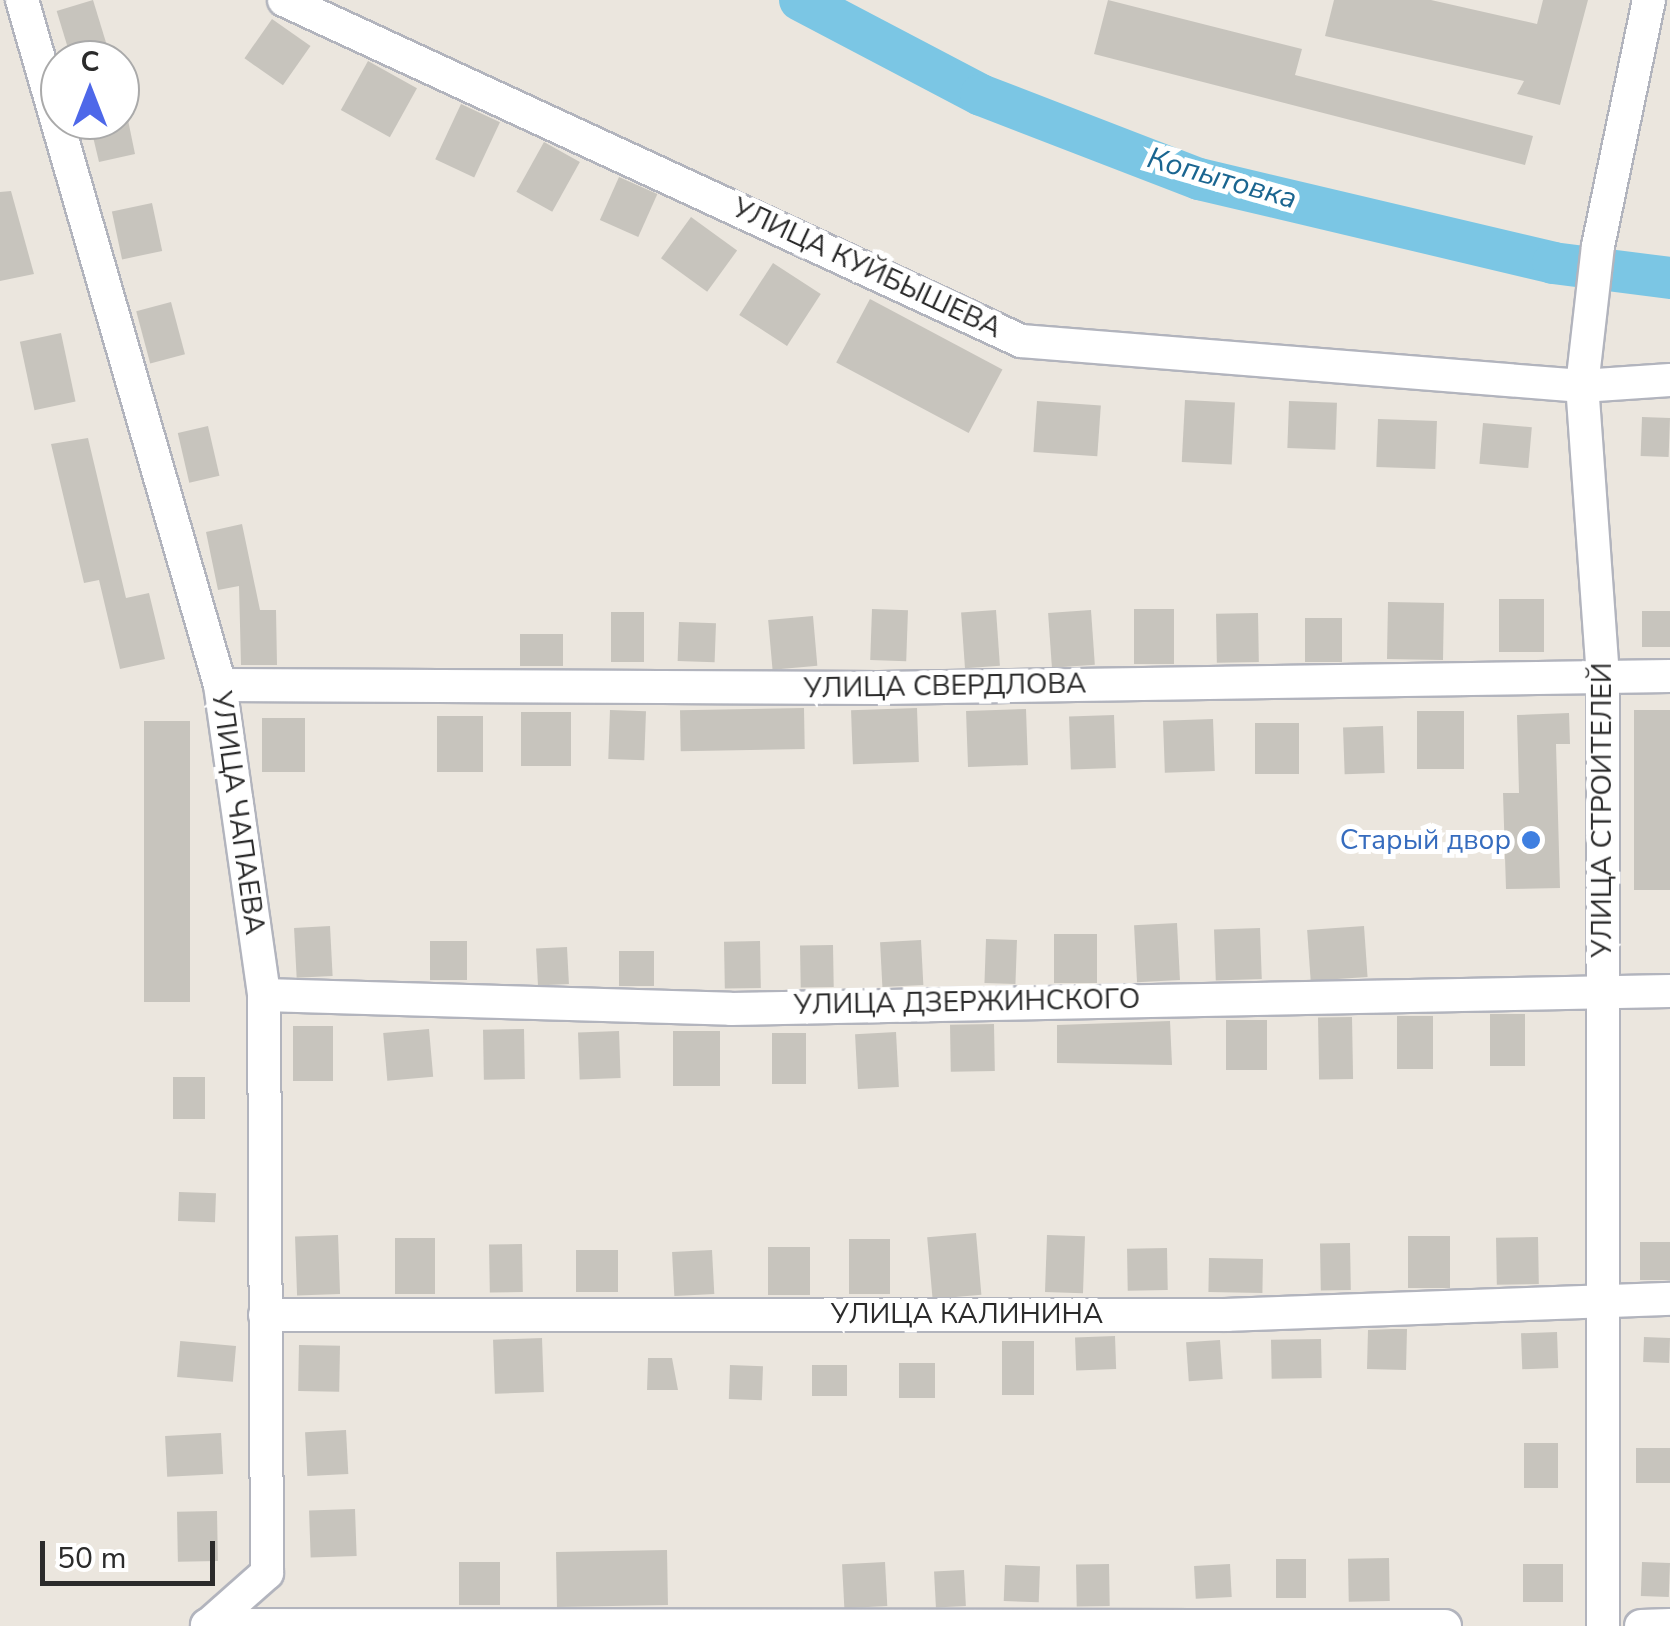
<!DOCTYPE html>
<html>
<head>
<meta charset="utf-8">
<style>
  body { margin:0 }
  #map { position:relative; width:1670px; height:1626px; overflow:hidden; background:#ebe6de; font-family:"Nunito Sans",sans-serif }
  div>[style] { position:absolute }
  [style*='--x'] { left:calc(var(--x)*1px); top:calc(var(--y)*1px); width:calc(var(--w)*1px); rotate:calc(var(--a)*1deg) }
  .river>* { height:42px; margin:-21px; padding:0 21px; transform-origin:21px; border-radius:21px; background:#7bc6e4 }
  .building>* { inset:0; background:#c7c4bd; transform-origin:0 0 }
  .roads { filter:drop-shadow(2px 0 #b2b4bd) drop-shadow(-2px 0 #b2b4bd) drop-shadow(0 2px #b2b4bd) drop-shadow(0 -2px #b2b4bd) }
  .minor>* { height:32px; margin:-16px; padding:0 16px; transform-origin:16px; border-radius:16px; background:#fff }
  .dots>* { width:28px; height:28px; translate:-50% -50%; box-sizing:border-box; border:5px solid #fff; border-radius:50% }
  span { translate:-50% -50%; white-space:nowrap; text-align:center; line-height:1.15; -webkit-text-stroke:10px #fff; paint-order:stroke }
  .street-label { font-size:28px; color:#2b2b2b }
  .shop-label { font-size:28px; color:#366cbe }
  .right { translate:-100% -50%; text-align:right }
  .water-label { font-size:30px; color:#1a6590; font-style:italic }
  .north { position:absolute; left:40px; top:40px; width:100px; height:100px; box-sizing:border-box; background:#fff; border:2px solid #aaa; border-radius:50%; rotate:0deg; font-size:28px; font-weight:700; line-height:40px; text-align:center; color:#2b2b2b }
  .north::after { content:''; display:block; margin:auto; width:35px; height:45px; background:#4e68e9; clip-path:polygon(50% 0,100% 100%,50% 72%,0 100%) }
  .scale { position:absolute; left:40px; top:1541px; width:175px; height:45px; box-sizing:border-box; border:5px solid #2b2b2b; border-top:0; padding-left:12px; font-size:30px; line-height:35px; white-space:nowrap; color:#2b2b2b; -webkit-text-stroke:8px #fff; paint-order:stroke }
</style>
</head>
<body>
<div id="map">
  <div class="river">
    <div style="--x:800;--y:0;--w:204;--a:27.7"></div>
    <div style="--x:981;--y:95;--w:234;--a:21.1"></div>
    <div style="--x:1199;--y:179;--w:364;--a:13.3"></div>
    <div style="--x:1553;--y:263;--w:118;--a:7.3"></div>
  </div>
  <div class="building">
    <div style="left:93px;top:0;width:51px;height:38px;rotate:73deg"></div>
    <div style="clip-path:polygon(1108px 0,1302px 49px,1295px 75px,1533px 136px,1525px 165px,1094px 54px)"></div>
    <div style="clip-path:polygon(1334px 0,1431px 0,1537px 24px,1543px 0,1588px 0,1560px 105px,1517px 94px,1524px 81px,1325px 36px)"></div>
    <div style="left:272px;top:19px;width:47px;height:48px;rotate:35deg"></div>
    <div style="left:368px;top:61px;width:56px;height:56px;rotate:29deg"></div>
    <div style="left:461px;top:104px;width:43px;height:61px;rotate:25deg"></div>
    <div style="clip-path:polygon(89px 120px,128px 120px,135px 154px,99px 162px)"></div>
    <div style="left:544px;top:142px;width:41px;height:57px;rotate:29deg"></div>
    <div style="left:619px;top:177px;width:42px;height:47px;rotate:24deg"></div>
    <div style="clip-path:polygon(11px 191px,34px 274px,0 281px,0 192px)"></div>
    <div style="left:152px;top:203px;width:49px;height:41px;rotate:78deg"></div>
    <div style="left:691px;top:217px;width:57px;height:51px;rotate:36deg"></div>
    <div style="left:773px;top:263px;width:57px;height:62px;rotate:33deg"></div>
    <div style="left:870px;top:299px;width:150px;height:72px;rotate:28deg"></div>
    <div style="left:171px;top:302px;width:54px;height:36px;rotate:75deg"></div>
    <div style="left:61px;top:333px;width:70px;height:42px;rotate:78deg"></div>
    <div style="left:1185px;top:400px;width:50px;height:62px;rotate:3deg"></div>
    <div style="left:1037px;top:401px;width:64px;height:51px;rotate:4deg"></div>
    <div style="left:1289px;top:401px;width:48px;height:47px;rotate:2deg"></div>
    <div style="left:1642px;top:417px;width:28px;height:39px;rotate:2deg"></div>
    <div style="left:1378px;top:419px;width:59px;height:48px;rotate:2deg"></div>
    <div style="left:1483px;top:423px;width:49px;height:41px;rotate:5deg"></div>
    <div style="left:208px;top:426px;width:51px;height:31px;rotate:77deg"></div>
    <div style="clip-path:polygon(88px 438px,126px 598px,149px 593px,165px 659px,120px 669px,99px 580px,84px 583px,51px 444px)"></div>
    <div style="clip-path:polygon(242px 524px,260px 610px,276px 610px,277px 665px,241px 665px,239px 586px,218px 590px,206px 532px)"></div>
    <div style="left:1499px;top:599px;width:45px;height:53px"></div>
    <div style="left:1388px;top:602px;width:56px;height:57px;rotate:1deg"></div>
    <div style="left:872px;top:609px;width:36px;height:51px;rotate:2deg"></div>
    <div style="left:1134px;top:609px;width:40px;height:55px"></div>
    <div style="left:996px;top:610px;width:56px;height:35px;rotate:86deg"></div>
    <div style="left:1091px;top:610px;width:55px;height:43px;rotate:86deg"></div>
    <div style="left:1642px;top:611px;width:28px;height:36px"></div>
    <div style="left:611px;top:612px;width:33px;height:50px"></div>
    <div style="left:1258px;top:613px;width:49px;height:42px;rotate:89deg"></div>
    <div style="left:813px;top:616px;width:50px;height:45px;rotate:85deg"></div>
    <div style="left:1305px;top:618px;width:37px;height:44px"></div>
    <div style="left:679px;top:622px;width:37px;height:39px;rotate:2deg"></div>
    <div style="left:520px;top:634px;width:43px;height:32px"></div>
    <div style="left:804px;top:708px;width:41px;height:124px;rotate:89deg"></div>
    <div style="left:917px;top:708px;width:54px;height:66px;rotate:88deg"></div>
    <div style="left:1026px;top:709px;width:56px;height:60px;rotate:88deg"></div>
    <div style="left:610px;top:710px;width:36px;height:49px;rotate:2deg"></div>
    <div style="left:1634px;top:710px;width:36px;height:180px"></div>
    <div style="left:1417px;top:711px;width:47px;height:58px"></div>
    <div style="left:571px;top:712px;width:54px;height:50px;rotate:90deg"></div>
    <div style="clip-path:polygon(1569px 713px,1570px 744px,1556px 744px,1560px 888px,1506px 889px,1503px 793px,1519px 793px,1517px 715px)"></div>
    <div style="left:1114px;top:715px;width:53px;height:45px;rotate:88deg"></div>
    <div style="left:437px;top:716px;width:46px;height:56px"></div>
    <div style="left:262px;top:718px;width:43px;height:54px"></div>
    <div style="left:1213px;top:719px;width:52px;height:50px;rotate:88deg"></div>
    <div style="left:144px;top:721px;width:46px;height:281px"></div>
    <div style="left:1255px;top:723px;width:44px;height:51px"></div>
    <div style="left:1383px;top:726px;width:47px;height:40px;rotate:88deg"></div>
    <div style="left:1177px;top:923px;width:57px;height:43px;rotate:87deg"></div>
    <div style="left:330px;top:926px;width:50px;height:36px;rotate:87deg"></div>
    <div style="left:1364px;top:926px;width:51px;height:57px;rotate:86deg"></div>
    <div style="left:1260px;top:928px;width:51px;height:46px;rotate:88deg"></div>
    <div style="left:1054px;top:934px;width:43px;height:49px"></div>
    <div style="left:986px;top:939px;width:31px;height:44px;rotate:2deg"></div>
    <div style="left:921px;top:940px;width:45px;height:41px;rotate:87deg"></div>
    <div style="left:430px;top:941px;width:37px;height:39px"></div>
    <div style="left:760px;top:941px;width:47px;height:36px;rotate:89deg"></div>
    <div style="left:833px;top:945px;width:42px;height:33px;rotate:89deg"></div>
    <div style="left:567px;top:947px;width:37px;height:31px;rotate:87deg"></div>
    <div style="left:619px;top:951px;width:35px;height:35px"></div>
    <div style="left:1490px;top:1014px;width:35px;height:52px"></div>
    <div style="left:1397px;top:1016px;width:36px;height:53px"></div>
    <div style="left:1352px;top:1017px;width:62px;height:34px;rotate:89deg"></div>
    <div style="left:1226px;top:1020px;width:41px;height:50px"></div>
    <div style="clip-path:polygon(1170px 1021px,1172px 1065px,1057px 1063px,1057px 1025px)"></div>
    <div style="left:994px;top:1024px;width:47px;height:44px;rotate:89deg"></div>
    <div style="left:293px;top:1026px;width:40px;height:55px"></div>
    <div style="left:429px;top:1029px;width:48px;height:46px;rotate:85deg"></div>
    <div style="left:524px;top:1029px;width:50px;height:41px;rotate:89deg"></div>
    <div style="left:619px;top:1031px;width:47px;height:41px;rotate:88deg"></div>
    <div style="left:673px;top:1031px;width:47px;height:55px"></div>
    <div style="left:896px;top:1032px;width:55px;height:41px;rotate:87deg"></div>
    <div style="left:772px;top:1033px;width:34px;height:51px"></div>
    <div style="left:173px;top:1077px;width:32px;height:42px"></div>
    <div style="left:179px;top:1192px;width:37px;height:29px;rotate:2deg"></div>
    <div style="left:976px;top:1233px;width:62px;height:49px;rotate:85deg"></div>
    <div style="left:338px;top:1235px;width:59px;height:43px;rotate:88deg"></div>
    <div style="left:1047px;top:1235px;width:38px;height:57px;rotate:2deg"></div>
    <div style="left:1408px;top:1236px;width:42px;height:52px"></div>
    <div style="left:1538px;top:1237px;width:47px;height:42px;rotate:89deg"></div>
    <div style="left:395px;top:1238px;width:40px;height:56px"></div>
    <div style="left:849px;top:1239px;width:41px;height:55px"></div>
    <div style="left:1640px;top:1242px;width:30px;height:38px"></div>
    <div style="left:1350px;top:1243px;width:47px;height:30px;rotate:89deg"></div>
    <div style="left:522px;top:1244px;width:48px;height:33px;rotate:89deg"></div>
    <div style="left:768px;top:1247px;width:42px;height:48px"></div>
    <div style="left:1167px;top:1248px;width:42px;height:40px;rotate:89deg"></div>
    <div style="left:618px;top:1250px;width:42px;height:42px;rotate:90deg"></div>
    <div style="left:712px;top:1250px;width:44px;height:40px;rotate:87deg"></div>
    <div style="left:1209px;top:1258px;width:54px;height:34px;rotate:1deg"></div>
    <div style="clip-path:polygon(1393px 1329px,1407px 1329px,1406px 1370px,1367px 1369px,1368px 1330px)"></div>
    <div style="left:1557px;top:1332px;width:36px;height:36px;rotate:88deg"></div>
    <div style="left:1115px;top:1336px;width:33px;height:40px;rotate:88deg"></div>
    <div style="left:1644px;top:1337px;width:26px;height:25px;rotate:2deg"></div>
    <div style="left:542px;top:1338px;width:54px;height:49px;rotate:88deg"></div>
    <div style="left:1321px;top:1339px;width:39px;height:50px;rotate:89deg"></div>
    <div style="left:1220px;top:1340px;width:39px;height:34px;rotate:86deg"></div>
    <div style="left:1034px;top:1341px;width:54px;height:32px;rotate:90deg"></div>
    <div style="left:299px;top:1345px;width:41px;height:46px;rotate:1deg"></div>
    <div style="left:236px;top:1346px;width:36px;height:56px;rotate:95deg"></div>
    <div style="clip-path:polygon(648px 1358px,672px 1358px,678px 1390px,647px 1390px)"></div>
    <div style="left:899px;top:1363px;width:36px;height:35px"></div>
    <div style="left:730px;top:1365px;width:33px;height:34px;rotate:2deg"></div>
    <div style="left:812px;top:1365px;width:35px;height:31px"></div>
    <div style="left:346px;top:1430px;width:44px;height:41px;rotate:87deg"></div>
    <div style="left:221px;top:1433px;width:41px;height:56px;rotate:87deg"></div>
    <div style="left:1524px;top:1443px;width:34px;height:45px"></div>
    <div style="left:1670px;top:1448px;width:35px;height:34px;rotate:90deg"></div>
    <div style="left:355px;top:1509px;width:47px;height:46px;rotate:88deg"></div>
    <div style="left:217px;top:1511px;width:50px;height:40px;rotate:89deg"></div>
    <div style="left:667px;top:1550px;width:55px;height:111px;rotate:89deg"></div>
    <div style="left:1389px;top:1558px;width:43px;height:41px;rotate:89deg"></div>
    <div style="left:1306px;top:1559px;width:39px;height:30px;rotate:90deg"></div>
    <div style="left:459px;top:1562px;width:41px;height:43px"></div>
    <div style="left:885px;top:1562px;width:44px;height:43px;rotate:87deg"></div>
    <div style="left:1642px;top:1562px;width:28px;height:34px;rotate:2deg"></div>
    <div style="left:1109px;top:1564px;width:42px;height:33px;rotate:89deg"></div>
    <div style="left:1230px;top:1564px;width:33px;height:36px;rotate:87deg"></div>
    <div style="left:1523px;top:1564px;width:40px;height:38px"></div>
    <div style="left:1005px;top:1565px;width:35px;height:36px;rotate:2deg"></div>
    <div style="left:964px;top:1570px;width:36px;height:30px;rotate:87deg"></div>
  </div>
  <div class="roads">
    <div class="minor">
      <div style="--x:22;--y:0;--w:713;--a:73.88"></div>
      <div style="--x:220;--y:685;--w:313;--a:81.9"></div>
      <div style="--x:264;--y:995;--w:578;--a:89.7"></div>
      <div style="--x:267;--y:1573;--w:80;--a:138.5"></div>
      <div style="--x:284;--y:0;--w:812;--a:24.83"></div>
      <div style="--x:1021;--y:341;--w:563;--a:4.59"></div>
      <div style="--x:1582;--y:386;--w:88;--a:-3.9"></div>
      <div style="--x:220;--y:685;--w:659;--a:0.26"></div>
      <div style="--x:879;--y:688;--w:791;--a:-0.87"></div>
      <div style="--x:264;--y:995;--w:467;--a:1.7"></div>
      <div style="--x:731;--y:1009;--w:939;--a:-1.1"></div>
      <div style="--x:265;--y:1315;--w:962;--a:0"></div>
      <div style="--x:1227;--y:1315;--w:443;--a:-2.1"></div>
      <div style="--x:207;--y:1625;--w:1238;--a:0.05"></div>
      <div style="--x:1603;--y:1626;--w:949;--a:-90"></div>
      <div style="--x:1603;--y:677;--w:292;--a:-94.1"></div>
      <div style="--x:1582;--y:386;--w:141;--a:-83.5"></div>
      <div style="--x:1598;--y:246;--w:251;--a:-78.3"></div>
      <div style="--x:1641;--y:1626;--w:29;--a:-2"></div>
    </div>
  </div>
  <div class="dots">
    <div style="left:1531px;top:840px;background:#3f7fe0"></div>
  </div>
  <div class="street-label">
    <span style="left:867px;top:268px;rotate:25deg">УЛИЦА КУЙБЫШЕВА</span>
    <span style="left:945px;top:686px;rotate:-1deg">УЛИЦА СВЕРДЛОВА</span>
    <span style="left:1602px;top:810px;rotate:-90deg">УЛИЦА СТРОИТЕЛЕЙ</span>
    <span style="left:238px;top:813px;rotate:82deg">УЛИЦА ЧАПАЕВА</span>
    <span style="left:967px;top:1002px;rotate:-1deg">УЛИЦА ДЗЕРЖИНСКОГО</span>
    <span style="left:967px;top:1314px">УЛИЦА КАЛИНИНА</span>
  </div>
  <div class="shop-label">
    <span class="right" style="left:1511px;top:840px">Старый двор</span>
  </div>
  <div class="water-label">
    <span style="left:1222px;top:179px;rotate:16deg">Копытовка</span>
  </div>
  <div class="north">С</div>
  <div class="scale">50 m</div>
</div>
</body>
</html>
